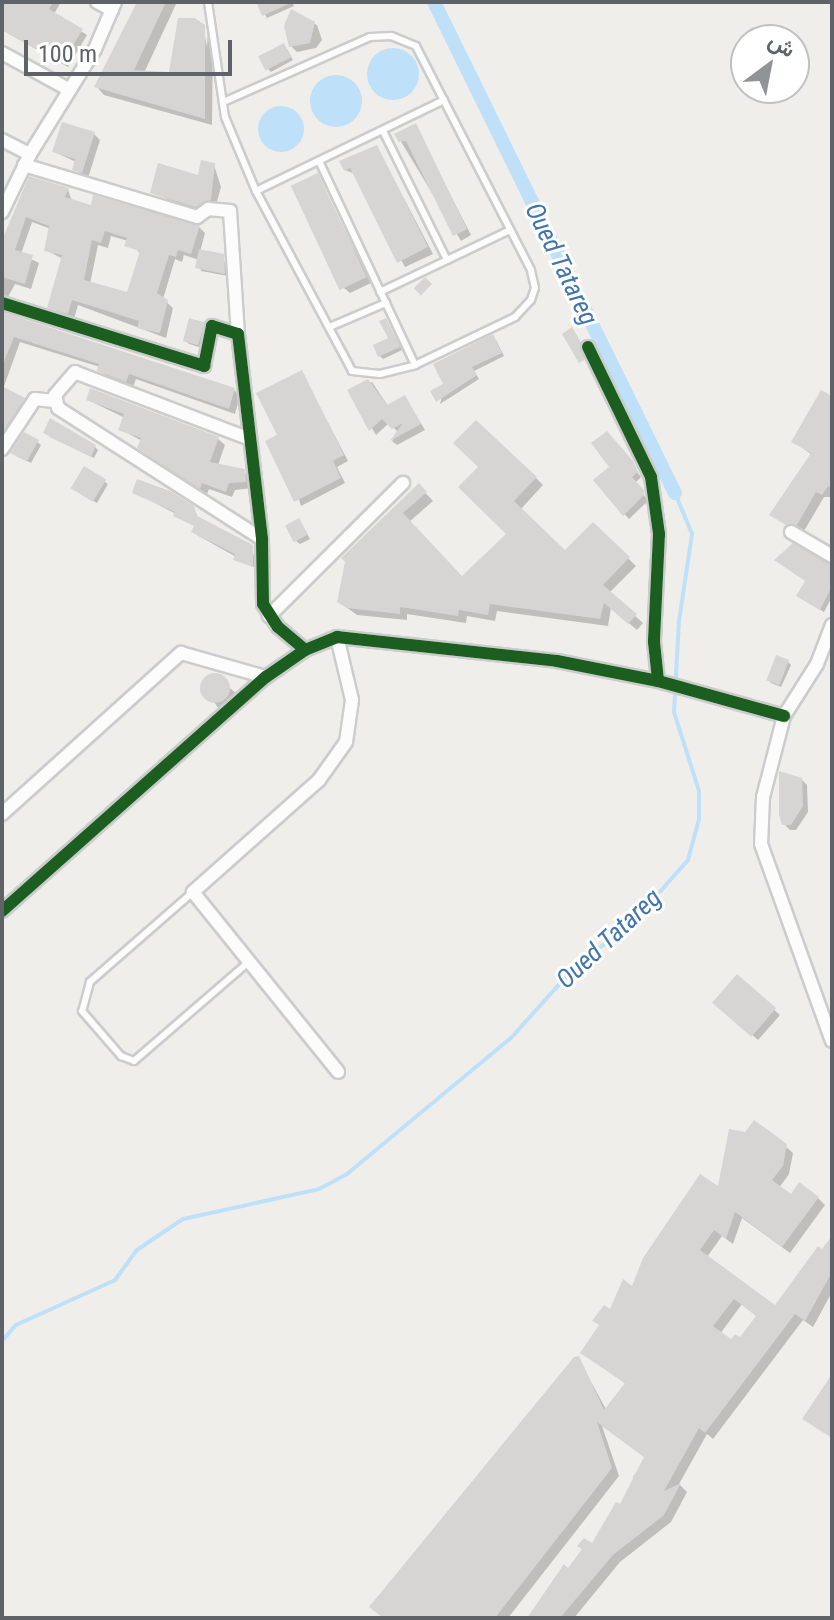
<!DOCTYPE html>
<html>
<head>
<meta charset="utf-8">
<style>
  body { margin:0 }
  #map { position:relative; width:834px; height:1620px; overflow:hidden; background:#efeeea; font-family:"Roboto Condensed",Vazirmatn,sans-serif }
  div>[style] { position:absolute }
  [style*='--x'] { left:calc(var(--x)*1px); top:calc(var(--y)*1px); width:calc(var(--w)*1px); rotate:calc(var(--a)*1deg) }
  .water>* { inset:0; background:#bfe0f9 }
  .round { border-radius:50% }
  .shadow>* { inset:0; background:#0003 }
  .stream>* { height:4px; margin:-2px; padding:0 2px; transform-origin:2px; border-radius:2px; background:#bfe0f9 }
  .canal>* { height:14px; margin:-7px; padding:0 7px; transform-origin:7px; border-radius:7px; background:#bfe0f9 }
  .building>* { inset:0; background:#d6d5d3; transform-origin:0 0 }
  .roads { filter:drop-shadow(2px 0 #cbcccc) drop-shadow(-2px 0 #cbcccc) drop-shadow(0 2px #cbcccc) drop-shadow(0 -2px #cbcccc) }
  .service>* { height:6px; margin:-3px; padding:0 3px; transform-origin:3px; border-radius:3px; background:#fdfcfc }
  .minor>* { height:12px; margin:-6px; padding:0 6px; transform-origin:6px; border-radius:6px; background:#fdfcfc }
  .cycleway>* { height:12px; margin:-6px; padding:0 6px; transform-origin:6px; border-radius:6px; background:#1b5e20 }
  span { translate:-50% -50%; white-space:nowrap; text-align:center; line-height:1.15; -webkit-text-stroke:6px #fff; paint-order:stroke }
  .water-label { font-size:26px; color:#4174aa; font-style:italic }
  .frame { position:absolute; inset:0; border:4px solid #5f6368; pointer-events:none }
  .north { position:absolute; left:730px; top:24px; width:80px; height:80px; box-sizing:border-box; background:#fff; border:2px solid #bfc1c3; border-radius:50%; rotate:32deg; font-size:22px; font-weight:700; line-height:32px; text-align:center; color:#5f6368 }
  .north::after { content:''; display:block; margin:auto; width:28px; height:36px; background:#919496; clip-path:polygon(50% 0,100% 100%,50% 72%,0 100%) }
  .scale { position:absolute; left:24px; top:40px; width:208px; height:36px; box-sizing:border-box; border:4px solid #5f6368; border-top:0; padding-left:10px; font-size:24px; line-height:28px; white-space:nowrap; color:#5f6368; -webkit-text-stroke:6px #fff; paint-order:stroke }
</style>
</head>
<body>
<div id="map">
  <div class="water">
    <div class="round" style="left:367px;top:48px;width:52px;height:52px"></div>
    <div class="round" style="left:310px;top:75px;width:52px;height:52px"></div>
    <div class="round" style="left:258px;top:106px;width:46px;height:46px"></div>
  </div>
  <div class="shadow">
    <div style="clip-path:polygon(2px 2px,61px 2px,54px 14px,87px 35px,68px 67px,2px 30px)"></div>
    <div style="clip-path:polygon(139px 2px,177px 2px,144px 73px,171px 74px,203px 26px,207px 47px,208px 30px,213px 35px,212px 125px,104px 95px,97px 87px)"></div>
    <div style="clip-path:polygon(258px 2px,292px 2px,294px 6px,267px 18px)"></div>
    <div style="clip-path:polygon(292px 12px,317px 25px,322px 40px,316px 48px,297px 52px,291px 46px)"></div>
    <div style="clip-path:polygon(287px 49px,293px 60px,271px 72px,267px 68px)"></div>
    <div style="clip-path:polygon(415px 126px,471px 235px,461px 241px,397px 135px)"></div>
    <div style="clip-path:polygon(94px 134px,100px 140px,88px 178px,74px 169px,76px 162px,55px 152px)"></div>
    <div style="clip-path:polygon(377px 147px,433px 254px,405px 267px,355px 174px,345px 170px)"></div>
    <div style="clip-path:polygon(214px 165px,221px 187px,216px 205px,202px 212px,152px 193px,200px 177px)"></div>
    <div style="clip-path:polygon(317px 175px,371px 283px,350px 293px,344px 288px)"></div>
    <div style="clip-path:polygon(evenodd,30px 178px,68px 190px,72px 201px,92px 207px,199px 227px,205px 233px,200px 252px,223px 256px,228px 276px,201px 271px,199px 260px,184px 255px,182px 262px,175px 259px,163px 299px,173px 308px,166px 338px,78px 305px,74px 319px,49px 307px,63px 259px,46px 250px,51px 229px,32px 222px,21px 254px,39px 263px,31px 289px,15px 284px,2px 308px,2px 247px,30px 178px,111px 236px,128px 241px,141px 254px,128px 295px,90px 284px,98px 245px,108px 248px,111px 236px)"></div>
    <div style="clip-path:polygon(2px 315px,234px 390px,240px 396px,235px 414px,136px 379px,133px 387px,105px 376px,100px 367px,20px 342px,3px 389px,30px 405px,2px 448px)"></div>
    <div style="clip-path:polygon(386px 320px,402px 350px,383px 359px,380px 356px,390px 339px)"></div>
    <div style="clip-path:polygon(203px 323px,202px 348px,189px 344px,185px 340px)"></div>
    <div style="clip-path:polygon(496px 340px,504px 356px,474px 371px,479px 379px,440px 404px,445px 385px)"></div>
    <div style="clip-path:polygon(302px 373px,348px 461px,337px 467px,345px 483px,301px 506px,279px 436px)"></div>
    <div style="clip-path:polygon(372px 382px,388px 406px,405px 397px,425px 430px,397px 445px,392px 441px,399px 433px,389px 423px,376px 435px,350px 391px)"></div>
    <div style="clip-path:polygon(832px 399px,832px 497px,824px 497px,804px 531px,772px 515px,812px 455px,793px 441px)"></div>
    <div style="clip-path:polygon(88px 400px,218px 439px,225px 445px,218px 465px,244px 470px,252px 488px,235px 490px,232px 497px,209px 489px,207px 494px,146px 454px,139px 447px,142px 441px,120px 429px,125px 418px)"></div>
    <div style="clip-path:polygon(48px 436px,95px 447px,98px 450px,94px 458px)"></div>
    <div style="clip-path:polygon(611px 438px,641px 477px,635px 483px,648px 501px,629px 519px,595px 481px,612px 467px)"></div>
    <div style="clip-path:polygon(37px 442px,41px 445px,31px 463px,16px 456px)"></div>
    <div style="clip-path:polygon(85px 469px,108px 484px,97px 503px,77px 491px)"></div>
    <div style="clip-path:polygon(536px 478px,543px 485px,520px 510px,565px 553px,593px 524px,636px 566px,609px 593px,643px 623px,637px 630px,611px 608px,608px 626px,497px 611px,495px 621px,467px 616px,466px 623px,407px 614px,407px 620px,357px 615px,339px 602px,419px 486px,433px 501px,409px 522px,462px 578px,509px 534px,461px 487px)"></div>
    <div style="clip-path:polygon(134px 492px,193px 508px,199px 519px,252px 547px,256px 568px,197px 535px,196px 527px,176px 514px)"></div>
    <div style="clip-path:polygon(302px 524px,310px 539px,300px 544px,296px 541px)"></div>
    <div style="clip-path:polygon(793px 546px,832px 565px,832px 597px,824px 612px,802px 599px,807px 581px)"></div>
    <div style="clip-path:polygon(788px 662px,791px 665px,781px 687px,771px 683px,768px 679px)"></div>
    <div style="clip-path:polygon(212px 674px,236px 693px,219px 709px,201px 684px)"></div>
    <div style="clip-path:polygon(801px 779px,807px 785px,808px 812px,796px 830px,790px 830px,784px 824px)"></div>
    <div style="clip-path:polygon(737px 977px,780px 1015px,758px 1040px,721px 1007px)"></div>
    <div style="clip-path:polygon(evenodd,785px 1146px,793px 1153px,789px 1174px,779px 1188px,791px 1197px,818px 1198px,825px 1205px,790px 1253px,742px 1218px,733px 1244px,722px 1236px,707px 1257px,776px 1308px,832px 1239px,832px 1292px,813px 1327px,803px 1320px,713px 1439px,707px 1434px,679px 1484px,687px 1492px,671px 1522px,620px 1562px,574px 1618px,530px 1618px,592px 1546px,637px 1483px,633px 1477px,646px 1458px,602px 1426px,619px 1476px,508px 1618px,384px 1618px,578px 1358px,607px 1411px,626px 1384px,583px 1353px,611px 1312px,719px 1190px,785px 1146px,742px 1304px,758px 1317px,741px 1340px,732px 1342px,720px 1334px,742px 1304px)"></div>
  </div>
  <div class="stream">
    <div style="--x:2;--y:1341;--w:21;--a:-49"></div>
    <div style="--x:16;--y:1325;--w:109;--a:-24.4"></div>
    <div style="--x:115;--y:1280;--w:37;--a:-54"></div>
    <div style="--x:137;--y:1250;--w:55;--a:-34"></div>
    <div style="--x:183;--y:1219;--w:139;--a:-12.4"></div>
    <div style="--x:319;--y:1189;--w:32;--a:-28"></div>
    <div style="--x:347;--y:1174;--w:213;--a:-39.7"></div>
    <div style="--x:511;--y:1038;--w:105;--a:-48.1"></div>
    <div style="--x:581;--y:960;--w:57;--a:-34.2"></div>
    <div style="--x:628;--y:928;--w:91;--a:-48.6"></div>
    <div style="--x:688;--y:860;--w:42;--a:-75"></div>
    <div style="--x:699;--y:819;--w:28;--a:-90"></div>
    <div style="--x:699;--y:791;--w:83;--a:-107.6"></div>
    <div style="--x:674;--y:712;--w:91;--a:-86.9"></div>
    <div style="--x:679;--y:621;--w:88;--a:-81.5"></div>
    <div style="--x:692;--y:534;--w:44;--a:-112.5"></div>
  </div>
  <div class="canal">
    <div style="--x:434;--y:2;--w:547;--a:63.86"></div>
  </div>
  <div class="building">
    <div style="clip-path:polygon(2px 2px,53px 2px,49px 9px,83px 29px,62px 63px,2px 30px)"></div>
    <div style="clip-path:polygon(137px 2px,166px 2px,134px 70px,169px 72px,178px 18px,195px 18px,205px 25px,205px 119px,94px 87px)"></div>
    <div style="clip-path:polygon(256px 2px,293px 2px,262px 16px)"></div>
    <div style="clip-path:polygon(291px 9px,315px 22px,310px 43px,289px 47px,284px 26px)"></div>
    <div style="left:284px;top:43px;width:16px;height:29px;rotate:63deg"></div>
    <div style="clip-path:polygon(62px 122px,95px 132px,82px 173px,72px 170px,75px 159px,52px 152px)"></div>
    <div style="clip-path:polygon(416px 123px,467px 229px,453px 236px,406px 141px,399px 142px,394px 134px)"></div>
    <div style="clip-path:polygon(377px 145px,428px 247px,397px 263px,350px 168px,344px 171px,339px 161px)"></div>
    <div style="clip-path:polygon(201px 160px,215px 163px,211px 200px,195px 207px,150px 193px,158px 163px,198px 175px)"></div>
    <div style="left:318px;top:173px;width:115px;height:30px;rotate:65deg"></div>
    <div style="clip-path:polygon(evenodd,29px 176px,69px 188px,65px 197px,91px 205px,93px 195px,200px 225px,191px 254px,178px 250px,176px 257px,169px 255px,157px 293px,168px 300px,160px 333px,137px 328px,139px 321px,72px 300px,68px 314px,47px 308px,62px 255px,44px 251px,49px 226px,26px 217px,15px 250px,33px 255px,25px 284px,2px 277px,2px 240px,29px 176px,105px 231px,127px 238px,124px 246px,140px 251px,127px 292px,84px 280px,92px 240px,101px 243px,105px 231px)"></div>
    <div style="clip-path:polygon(199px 249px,224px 254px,225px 274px,195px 268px)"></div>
    <div style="left:425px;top:277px;width:10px;height:16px;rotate:45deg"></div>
    <div style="clip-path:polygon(2px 312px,235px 388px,229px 409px,129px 374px,126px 382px,97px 371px,99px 364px,14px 337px,2px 367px)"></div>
    <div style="left:189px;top:318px;width:16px;height:24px;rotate:15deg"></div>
    <div style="clip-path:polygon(386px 318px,400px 347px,378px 357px,373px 345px,388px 338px,379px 321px)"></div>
    <div style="clip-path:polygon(572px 327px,581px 342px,584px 360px,579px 363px,562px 334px)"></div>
    <div style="clip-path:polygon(493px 334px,502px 353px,472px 367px,477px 375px,436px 402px,430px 391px,443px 384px,433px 364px)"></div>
    <div style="clip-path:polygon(302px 370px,344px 455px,333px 461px,341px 478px,294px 502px,265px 441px,277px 435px,256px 393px)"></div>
    <div style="clip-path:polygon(368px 379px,387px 405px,405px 395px,421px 424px,390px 441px,403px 423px,392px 429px,382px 419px,369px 431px,347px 390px)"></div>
    <div style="clip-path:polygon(2px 386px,25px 398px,2px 433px)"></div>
    <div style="clip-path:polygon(90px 388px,219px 437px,210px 462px,245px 469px,246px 482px,229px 483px,226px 492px,202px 483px,200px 489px,137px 448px,141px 438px,118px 430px,124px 414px,86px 400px)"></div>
    <div style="clip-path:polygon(821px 390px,832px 396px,832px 489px,828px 486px,822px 495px,816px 492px,797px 525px,786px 525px,769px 515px,811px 453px,791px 442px)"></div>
    <div style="clip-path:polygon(50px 418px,96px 445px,91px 457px,43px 433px)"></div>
    <div style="clip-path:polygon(476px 420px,537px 477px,514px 501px,565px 550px,593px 522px,630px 557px,603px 585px,637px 614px,628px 624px,604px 603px,600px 619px,490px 604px,488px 615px,459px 610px,458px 616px,400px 607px,400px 614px,347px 608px,337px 602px,345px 562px,341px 558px,419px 483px,427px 492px,403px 513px,462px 576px,506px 534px,458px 487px,478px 467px,453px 443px)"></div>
    <div style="clip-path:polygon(607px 431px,633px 461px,638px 472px,632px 477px,644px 490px,644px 495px,623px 516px,593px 480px,609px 467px,591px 443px)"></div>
    <div style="clip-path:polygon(24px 432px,39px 440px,27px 461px,10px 453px)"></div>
    <div style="left:84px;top:466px;width:26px;height:26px;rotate:31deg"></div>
    <div style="clip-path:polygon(137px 479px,170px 491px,194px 506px,197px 516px,253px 545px,253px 567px,233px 560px,235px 554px,191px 532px,194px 526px,173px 516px,175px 512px,132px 493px)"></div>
    <div style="left:299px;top:518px;width:19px;height:16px;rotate:62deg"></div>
    <div style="clip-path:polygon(793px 543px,832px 565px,832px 586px,820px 610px,796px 596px,805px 581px,774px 560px)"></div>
    <div style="left:776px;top:655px;width:14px;height:27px;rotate:21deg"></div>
    <div class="round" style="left:200px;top:673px;width:30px;height:30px"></div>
    <div style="clip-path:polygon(779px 771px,802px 778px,803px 806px,791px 825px,782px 825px,779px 815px)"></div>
    <div style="left:737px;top:974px;width:52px;height:38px;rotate:41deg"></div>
    <div style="clip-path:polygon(evenodd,754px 1120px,787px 1144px,783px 1166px,772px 1180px,791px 1194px,799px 1182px,819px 1197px,782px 1247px,735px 1212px,726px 1239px,714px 1230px,700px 1250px,775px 1305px,818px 1246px,822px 1249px,832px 1236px,832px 1272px,805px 1321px,795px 1314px,705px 1433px,699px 1428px,664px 1491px,681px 1483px,664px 1515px,613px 1555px,560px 1618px,527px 1618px,564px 1564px,568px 1568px,582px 1549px,577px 1546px,584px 1538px,592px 1543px,616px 1502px,620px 1504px,644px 1457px,597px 1422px,612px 1468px,495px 1618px,383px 1618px,369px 1607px,574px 1357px,579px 1356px,604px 1410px,625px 1383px,580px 1353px,599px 1325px,592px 1321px,604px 1305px,610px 1309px,623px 1279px,632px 1286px,643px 1258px,700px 1174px,718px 1186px,729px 1129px,745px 1132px,754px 1120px,734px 1299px,756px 1316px,740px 1337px,735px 1334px,731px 1339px,713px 1326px,734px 1299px)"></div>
    <div style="clip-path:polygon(832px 1374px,832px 1438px,802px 1419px)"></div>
  </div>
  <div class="roads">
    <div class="service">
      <div style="--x:208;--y:2;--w:116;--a:81.6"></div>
      <div style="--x:225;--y:117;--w:80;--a:67.3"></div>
      <div style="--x:256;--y:191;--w:204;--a:61.9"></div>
      <div style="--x:352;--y:371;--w:28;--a:6"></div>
      <div style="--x:380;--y:374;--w:36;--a:-14"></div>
      <div style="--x:415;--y:365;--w:111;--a:-25.6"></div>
      <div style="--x:515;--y:317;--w:23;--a:-47"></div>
      <div style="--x:531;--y:300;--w:13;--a:-72"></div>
      <div style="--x:535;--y:288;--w:18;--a:-103"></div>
      <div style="--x:531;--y:270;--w:252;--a:-117.2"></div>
      <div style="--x:416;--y:46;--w:27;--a:-158"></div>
      <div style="--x:391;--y:36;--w:21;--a:177"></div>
      <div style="--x:370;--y:37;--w:161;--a:156.1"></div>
      <div style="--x:383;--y:131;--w:144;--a:63.6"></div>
      <div style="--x:319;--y:161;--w:225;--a:64.8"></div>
      <div style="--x:256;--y:191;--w:209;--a:-25.8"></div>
      <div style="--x:380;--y:292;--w:142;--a:-25.5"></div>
      <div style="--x:332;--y:326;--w:59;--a:-23.1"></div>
      <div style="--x:193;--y:892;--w:137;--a:138.9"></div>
      <div style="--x:90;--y:982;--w:30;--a:105"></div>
      <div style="--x:82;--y:1011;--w:60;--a:49.1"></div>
      <div style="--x:121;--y:1056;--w:14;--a:21"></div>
      <div style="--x:134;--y:1061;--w:153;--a:-40.8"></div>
    </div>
    <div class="minor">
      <div style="--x:97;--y:2;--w:17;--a:28"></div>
      <div style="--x:2;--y:53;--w:77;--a:28.6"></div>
      <div style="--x:2;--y:140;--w:31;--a:27"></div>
      <div style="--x:24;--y:165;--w:181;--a:16.7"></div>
      <div style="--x:197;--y:217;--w:14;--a:-36"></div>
      <div style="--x:208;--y:209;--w:22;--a:5"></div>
      <div style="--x:230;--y:211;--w:123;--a:86.3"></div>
      <div style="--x:2;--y:212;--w:64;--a:-64.2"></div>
      <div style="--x:30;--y:154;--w:123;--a:-58.2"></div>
      <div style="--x:95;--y:49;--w:51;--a:-66.9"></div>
      <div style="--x:2;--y:303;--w:212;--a:17.3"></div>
      <div style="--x:204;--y:366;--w:41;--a:-78.7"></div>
      <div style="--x:212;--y:326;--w:27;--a:17"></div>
      <div style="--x:238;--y:334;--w:206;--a:83.3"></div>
      <div style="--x:262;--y:539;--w:65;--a:89.1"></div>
      <div style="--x:263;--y:604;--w:27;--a:57"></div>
      <div style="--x:278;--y:627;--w:35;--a:40"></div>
      <div style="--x:588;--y:347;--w:144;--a:64.1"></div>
      <div style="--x:651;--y:477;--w:58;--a:82"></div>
      <div style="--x:659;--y:534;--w:108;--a:92.7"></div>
      <div style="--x:654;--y:642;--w:39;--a:84"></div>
      <div style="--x:250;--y:439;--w:187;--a:-159.1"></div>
      <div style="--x:75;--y:372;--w:30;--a:131"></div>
      <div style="--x:55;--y:395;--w:13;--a:77"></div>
      <div style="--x:58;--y:408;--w:242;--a:32.7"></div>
      <div style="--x:2;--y:449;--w:60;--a:-56.6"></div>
      <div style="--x:35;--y:399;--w:19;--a:6"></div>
      <div style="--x:791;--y:532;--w:48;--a:30.3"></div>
      <div style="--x:269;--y:616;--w:189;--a:-44.8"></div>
      <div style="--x:832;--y:625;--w:42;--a:111"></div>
      <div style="--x:817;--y:664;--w:62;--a:122.4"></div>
      <div style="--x:784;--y:716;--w:84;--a:104.5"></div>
      <div style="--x:763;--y:797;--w:47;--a:92.4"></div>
      <div style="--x:761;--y:844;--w:209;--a:70.2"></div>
      <div style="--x:337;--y:637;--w:65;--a:76.6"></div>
      <div style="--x:352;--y:700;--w:42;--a:98.1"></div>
      <div style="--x:346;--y:742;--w:47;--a:125.4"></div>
      <div style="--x:319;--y:780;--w:169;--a:138.4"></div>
      <div style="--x:193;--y:892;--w:231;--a:51.1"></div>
      <div style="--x:2;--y:814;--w:241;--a:-42"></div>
      <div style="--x:181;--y:653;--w:88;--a:15.8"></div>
      <div style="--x:2;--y:911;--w:353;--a:-41.6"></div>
      <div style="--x:266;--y:677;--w:47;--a:-34.7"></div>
      <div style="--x:305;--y:650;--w:35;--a:-22"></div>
      <div style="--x:337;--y:637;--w:221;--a:6.2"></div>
      <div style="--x:557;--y:661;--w:103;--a:11.2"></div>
      <div style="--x:658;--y:681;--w:131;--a:15.5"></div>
    </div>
  </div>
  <div class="cycleway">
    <div style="--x:2;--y:303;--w:212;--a:17.3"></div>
    <div style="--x:204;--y:366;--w:41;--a:-78.7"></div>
    <div style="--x:212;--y:326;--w:27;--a:17"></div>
    <div style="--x:238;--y:334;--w:206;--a:83.3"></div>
    <div style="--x:262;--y:539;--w:65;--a:89.1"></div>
    <div style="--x:263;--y:604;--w:27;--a:57"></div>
    <div style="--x:278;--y:627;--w:35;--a:40"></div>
    <div style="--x:588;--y:347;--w:144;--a:64.1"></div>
    <div style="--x:651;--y:477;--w:58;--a:82"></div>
    <div style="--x:659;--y:534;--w:108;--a:92.7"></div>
    <div style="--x:654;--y:642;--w:39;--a:84"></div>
    <div style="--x:2;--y:911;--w:353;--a:-41.6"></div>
    <div style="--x:266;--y:677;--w:47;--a:-34.7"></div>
    <div style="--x:305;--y:650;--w:35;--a:-22"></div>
    <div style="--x:337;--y:637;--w:221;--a:6.2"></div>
    <div style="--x:557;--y:661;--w:103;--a:11.2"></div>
    <div style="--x:658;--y:681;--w:131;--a:15.5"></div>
  </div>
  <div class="water-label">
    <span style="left:561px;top:264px;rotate:64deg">Oued Tatareg</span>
    <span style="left:609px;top:939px;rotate:-43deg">Oued Tatareg</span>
  </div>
  <div class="frame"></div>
  <div class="north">ش</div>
  <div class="scale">100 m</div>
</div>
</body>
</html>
